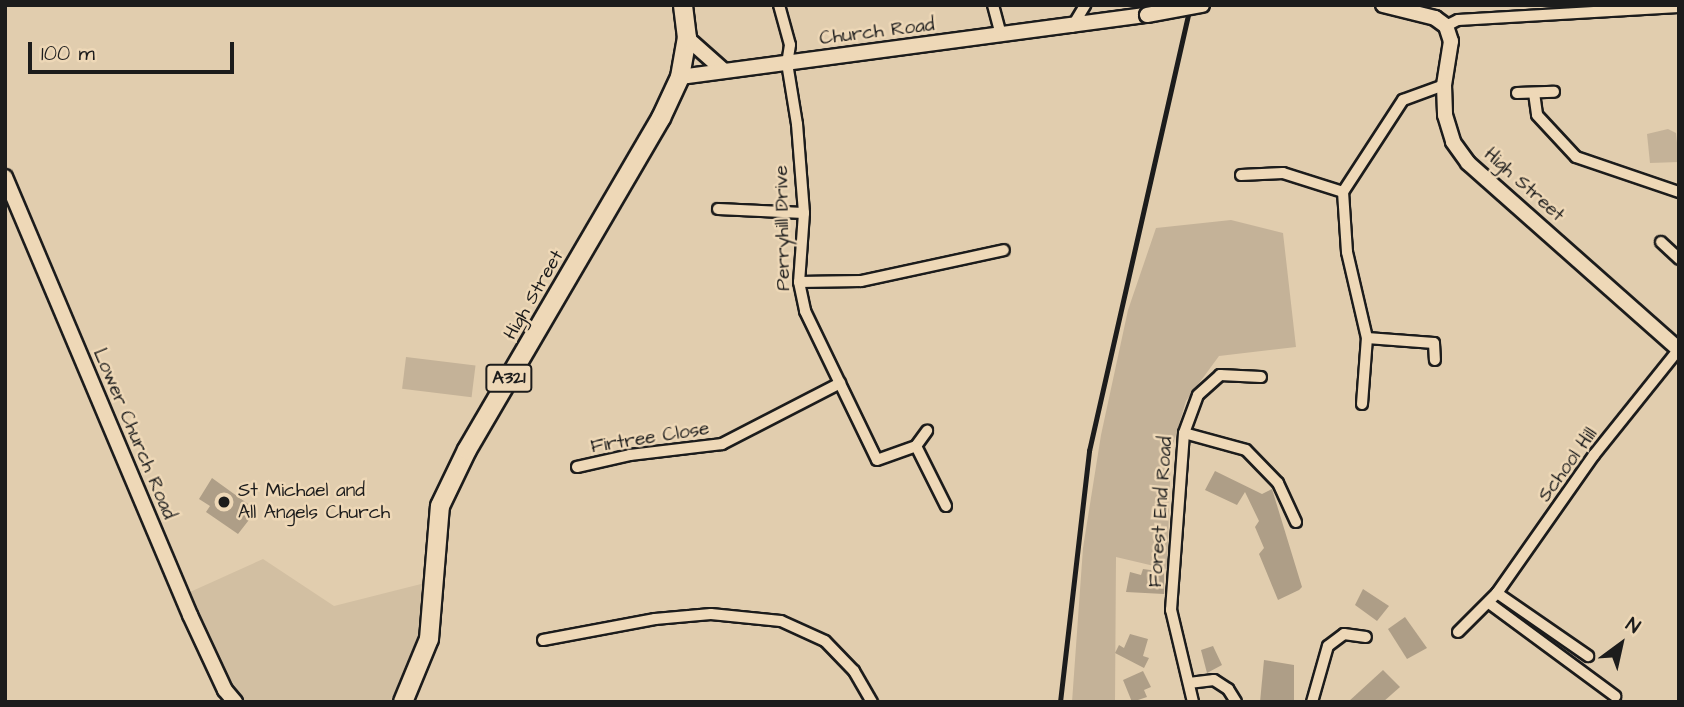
<!DOCTYPE html>
<html>
<head>
<meta charset="utf-8">
<style>
  body { margin:0 }
  #map { position:relative; width:1684px; height:707px; overflow:hidden; background:#e1cdae; font-family:"Architects Daughter",sans-serif }
  div>[style] { position:absolute }
  [style*='--x'] { left:calc(var(--x)*1px); top:calc(var(--y)*1px); width:calc(var(--w)*1px); rotate:calc(var(--a)*1deg) }
  .built>* { inset:0; background:#d2bfa2 }
  .green>* { inset:0; background:#c4b298; transform-origin:0 0 }
  .building>* { inset:0; background:#ae9e87 }
  .roads { filter:drop-shadow(2px 0 #1c1c1c) drop-shadow(-2px 0 #1c1c1c) drop-shadow(0 2px #1c1c1c) drop-shadow(0 -2px #1c1c1c) }
  .minor>* { height:10px; margin:-5px; padding:0 5px; transform-origin:5px; border-radius:5px; background:#eed8b7 }
  .tertiary>* { height:14px; margin:-7px; padding:0 7px; transform-origin:7px; border-radius:7px; background:#eed8b7 }
  .primary>* { height:18px; margin:-9px; padding:0 9px; transform-origin:9px; border-radius:9px; background:#eed8b7 }
  .rail>* { height:4.5px; margin:-2.25px; padding:0 2.25px; transform-origin:2.25px; border-radius:2.25px; background:#1c1c1c }
  .bridges { filter:drop-shadow(2px 0 #1c1c1c) drop-shadow(-2px 0 #1c1c1c) drop-shadow(0 2px #1c1c1c) drop-shadow(0 -2px #1c1c1c) }
  .tertiary-bridge>* { height:14px; margin:-7px; padding:0 7px; transform-origin:7px; border-radius:7px; background:#eed8b7 }
  .dots>* { width:19px; height:19px; translate:-50% -50%; box-sizing:border-box; border:4px solid #eed8b7; border-radius:50% }
  span { translate:-50% -50%; white-space:nowrap; text-align:center; line-height:1.15; -webkit-text-stroke:5px #eed8b7; paint-order:stroke }
  .shield-label span { padding:2px 5px; background:#eed8b7; border:2px solid; border-radius:5px; -webkit-text-stroke-width:0 }
  .shield-label { font-size:18px; color:#1c1c1c; font-weight:700 }
  .street-label { font-size:19px; color:#1c1c1c }
  .poi-label { font-size:19px; color:#1c1c1c }
  .left { translate:0 -50%; text-align:left }
  .frame { position:absolute; inset:0; border:7px solid #1c1c1c; pointer-events:none }
  .north { position:absolute; left:1586px; top:609px; width:70px; height:70px; -webkit-text-stroke:5px #eed8b7; paint-order:stroke; rotate:33deg; font-size:19px; font-weight:700; line-height:28px; text-align:center; color:#1c1c1c }
  .north::after { content:''; display:block; margin:auto; width:24px; height:32px; background:#1c1c1c; clip-path:polygon(50% 0,100% 100%,50% 72%,0 100%) }
  .scale { position:absolute; left:28px; top:42px; width:206px; height:32px; box-sizing:border-box; border:4px solid #1c1c1c; border-top:0; padding-left:9px; font-size:21px; line-height:24px; white-space:nowrap; color:#1c1c1c; -webkit-text-stroke:5px #eed8b7; paint-order:stroke }
</style>
</head>
<body>
<div id="map">
  <div class="built">
    <div style="clip-path:polygon(263px 559px,334px 606px,425px 583px,420px 637px,393px 702px,246px 702px,228px 676px,190px 592px)"></div>
  </div>
  <div class="green">
    <div style="clip-path:polygon(1668px 129px,1676px 133px,1679px 162px,1650px 163px,1647px 134px)"></div>
    <div style="clip-path:polygon(1231px 220px,1283px 233px,1296px 347px,1219px 356px,1186px 401px,1171px 451px,1167px 569px,1116px 557px,1115px 702px,1072px 702px,1083px 548px,1101px 435px,1128px 310px,1156px 228px)"></div>
    <div style="left:406px;top:357px;width:70px;height:32px;rotate:7deg"></div>
  </div>
  <div class="building">
    <div style="clip-path:polygon(1215px 471px,1262px 494px,1272px 489px,1302px 587px,1299px 590px,1278px 600px,1259px 554px,1264px 548px,1255px 527px,1259px 521px,1245px 492px,1237px 505px,1205px 490px)"></div>
    <div style="clip-path:polygon(212px 478px,248px 504px,244px 511px,252px 516px,238px 534px,206px 512px,210px 506px,199px 499px)"></div>
    <div style="clip-path:polygon(1143px 569px,1164px 572px,1164px 594px,1126px 592px,1130px 572px,1141px 575px)"></div>
    <div style="clip-path:polygon(1363px 589px,1389px 606px,1377px 621px,1355px 605px)"></div>
    <div style="clip-path:polygon(1405px 617px,1427px 648px,1407px 659px,1388px 629px)"></div>
    <div style="clip-path:polygon(1130px 634px,1148px 639px,1143px 656px,1149px 658px,1144px 668px,1115px 653px,1119px 645px,1124px 648px)"></div>
    <div style="clip-path:polygon(1213px 646px,1222px 665px,1207px 673px,1201px 650px)"></div>
    <div style="clip-path:polygon(1264px 660px,1294px 665px,1294px 702px,1260px 702px)"></div>
    <div style="clip-path:polygon(1383px 670px,1400px 687px,1383px 702px,1348px 702px)"></div>
    <div style="clip-path:polygon(1143px 671px,1151px 687px,1144px 690px,1147px 697px,1132px 702px,1123px 680px)"></div>
  </div>
  <div class="roads">
    <div class="minor">
      <div style="--x:779;--y:5;--w:41;--a:74.6"></div>
      <div style="--x:790;--y:45;--w:18;--a:99"></div>
      <div style="--x:787;--y:63;--w:62;--a:80.7"></div>
      <div style="--x:797;--y:124;--w:89;--a:85.5"></div>
      <div style="--x:804;--y:213;--w:69;--a:94.1"></div>
      <div style="--x:799;--y:282;--w:30;--a:78"></div>
      <div style="--x:805;--y:311;--w:165;--a:64.2"></div>
      <div style="--x:877;--y:460;--w:41;--a:-19.7"></div>
      <div style="--x:916;--y:446;--w:19;--a:-54"></div>
      <div style="--x:993;--y:5;--w:31;--a:75"></div>
      <div style="--x:1446;--y:26;--w:13;--a:-27"></div>
      <div style="--x:1458;--y:20;--w:221;--a:-3.4"></div>
      <div style="--x:1072;--y:27;--w:26;--a:-59"></div>
      <div style="--x:1517;--y:93;--w:37;--a:-2"></div>
      <div style="--x:1534;--y:93;--w:22;--a:82"></div>
      <div style="--x:1537;--y:115;--w:57;--a:47.1"></div>
      <div style="--x:1576;--y:157;--w:109;--a:18.8"></div>
      <div style="--x:1241;--y:175;--w:42;--a:-2.7"></div>
      <div style="--x:1283;--y:173;--w:63;--a:17.6"></div>
      <div style="--x:718;--y:209;--w:86;--a:2.7"></div>
      <div style="--x:1661;--y:242;--w:25;--a:43"></div>
      <div style="--x:799;--y:282;--w:62;--a:-0.9"></div>
      <div style="--x:861;--y:281;--w:146;--a:-12.2"></div>
      <div style="--x:1367;--y:338;--w:67;--a:4.3"></div>
      <div style="--x:1434;--y:343;--w:17;--a:87"></div>
      <div style="--x:1362;--y:404;--w:66;--a:-85.7"></div>
      <div style="--x:1367;--y:338;--w:88;--a:-103.1"></div>
      <div style="--x:1347;--y:252;--w:60;--a:-93.8"></div>
      <div style="--x:1343;--y:192;--w:110;--a:-56.9"></div>
      <div style="--x:1403;--y:100;--w:44;--a:-20.1"></div>
      <div style="--x:1184;--y:433;--w:64;--a:15.3"></div>
      <div style="--x:1246;--y:450;--w:46;--a:45.9"></div>
      <div style="--x:1278;--y:483;--w:43;--a:65.2"></div>
      <div style="--x:916;--y:446;--w:67;--a:63.4"></div>
      <div style="--x:577;--y:467;--w:54;--a:-12.8"></div>
      <div style="--x:630;--y:455;--w:93;--a:-6.8"></div>
      <div style="--x:722;--y:444;--w:133;--a:-27.3"></div>
      <div style="--x:1497;--y:593;--w:111;--a:34.7"></div>
      <div style="--x:1489;--y:603;--w:157;--a:36.4"></div>
      <div style="--x:1458;--y:632;--w:55;--a:-45"></div>
      <div style="--x:1497;--y:593;--w:169;--a:-54.9"></div>
      <div style="--x:1594;--y:455;--w:134;--a:-51.3"></div>
      <div style="--x:543;--y:640;--w:114;--a:-10.6"></div>
      <div style="--x:655;--y:619;--w:56;--a:-5.1"></div>
      <div style="--x:711;--y:614;--w:70;--a:5.7"></div>
      <div style="--x:781;--y:621;--w:48;--a:24.4"></div>
      <div style="--x:825;--y:641;--w:42;--a:46"></div>
      <div style="--x:854;--y:671;--w:36;--a:60"></div>
      <div style="--x:1189;--y:683;--w:25;--a:-7"></div>
      <div style="--x:1214;--y:680;--w:17;--a:33"></div>
      <div style="--x:1228;--y:689;--w:15;--a:58"></div>
      <div style="--x:1193;--y:702;--w:95;--a:-103.4"></div>
      <div style="--x:1171;--y:610;--w:177;--a:-85.8"></div>
      <div style="--x:1184;--y:433;--w:40;--a:-69.8"></div>
      <div style="--x:1198;--y:395;--w:30;--a:-42"></div>
      <div style="--x:1220;--y:375;--w:41;--a:2.8"></div>
      <div style="--x:1312;--y:702;--w:58;--a:-74.1"></div>
      <div style="--x:1328;--y:646;--w:20;--a:-37"></div>
      <div style="--x:1344;--y:634;--w:22;--a:8"></div>
    </div>
    <div class="tertiary">
      <div style="--x:1383;--y:5;--w:54;--a:14"></div>
      <div style="--x:1435;--y:18;--w:14;--a:36"></div>
      <div style="--x:1446;--y:26;--w:16;--a:72"></div>
      <div style="--x:1451;--y:41;--w:45;--a:99"></div>
      <div style="--x:1444;--y:85;--w:30;--a:88"></div>
      <div style="--x:1445;--y:115;--w:28;--a:73"></div>
      <div style="--x:1453;--y:142;--w:26;--a:54"></div>
      <div style="--x:1468;--y:163;--w:282;--a:41.5"></div>
      <div style="--x:687;--y:38;--w:47;--a:41.5"></div>
      <div style="--x:680;--y:77;--w:471;--a:-7.6"></div>
      <div style="--x:5;--y:177;--w:475;--a:67.1"></div>
      <div style="--x:190;--y:615;--w:83;--a:65"></div>
      <div style="--x:225;--y:690;--w:16;--a:50"></div>
    </div>
    <div class="primary">
      <div style="--x:403;--y:702;--w:68;--a:-67.6"></div>
      <div style="--x:429;--y:639;--w:133;--a:-85.3"></div>
      <div style="--x:440;--y:506;--w:62;--a:-64.3"></div>
      <div style="--x:467;--y:450;--w:385;--a:-59.7"></div>
      <div style="--x:661;--y:118;--w:45;--a:-65.1"></div>
      <div style="--x:680;--y:77;--w:40;--a:-80"></div>
      <div style="--x:687;--y:38;--w:33;--a:-97"></div>
    </div>
  </div>
  <div class="rail">
    <div style="--x:1060;--y:702;--w:253;--a:-83.4"></div>
    <div style="--x:1089;--y:451;--w:457;--a:-77.2"></div>
  </div>
  <div class="bridges">
    <div class="tertiary-bridge">
      <div style="--x:1147;--y:15;--w:56;--a:-10.3"></div>
    </div>
  </div>
  <div class="dots">
    <div style="left:224px;top:502px;background:#1c1c1c"></div>
  </div>
  <div class="shield-label">
    <span style="left:509px;top:378px">A321</span>
  </div>
  <div class="street-label">
    <span style="left:877px;top:32px;rotate:-7deg">Church Road</span>
    <span style="left:1524px;top:185px;rotate:42deg">High Street</span>
    <span style="left:783px;top:228px;rotate:-91deg">Perryhill Drive</span>
    <span style="left:534px;top:295px;rotate:-60deg">High Street</span>
    <span style="left:134px;top:434px;rotate:67deg">Lower Church Road</span>
    <span style="left:650px;top:438px;rotate:-9deg">Firtree Close</span>
    <span style="left:1568px;top:465px;rotate:-54deg">School Hill</span>
    <span style="left:1161px;top:512px;rotate:-86deg">Forest End Road</span>
  </div>
  <div class="poi-label">
    <span class="left" style="left:238px;top:502px">St Michael and<br>All Angels Church</span>
  </div>
  <div class="frame"></div>
  <div class="north">N</div>
  <div class="scale">100 m</div>
</div>
</body>
</html>
